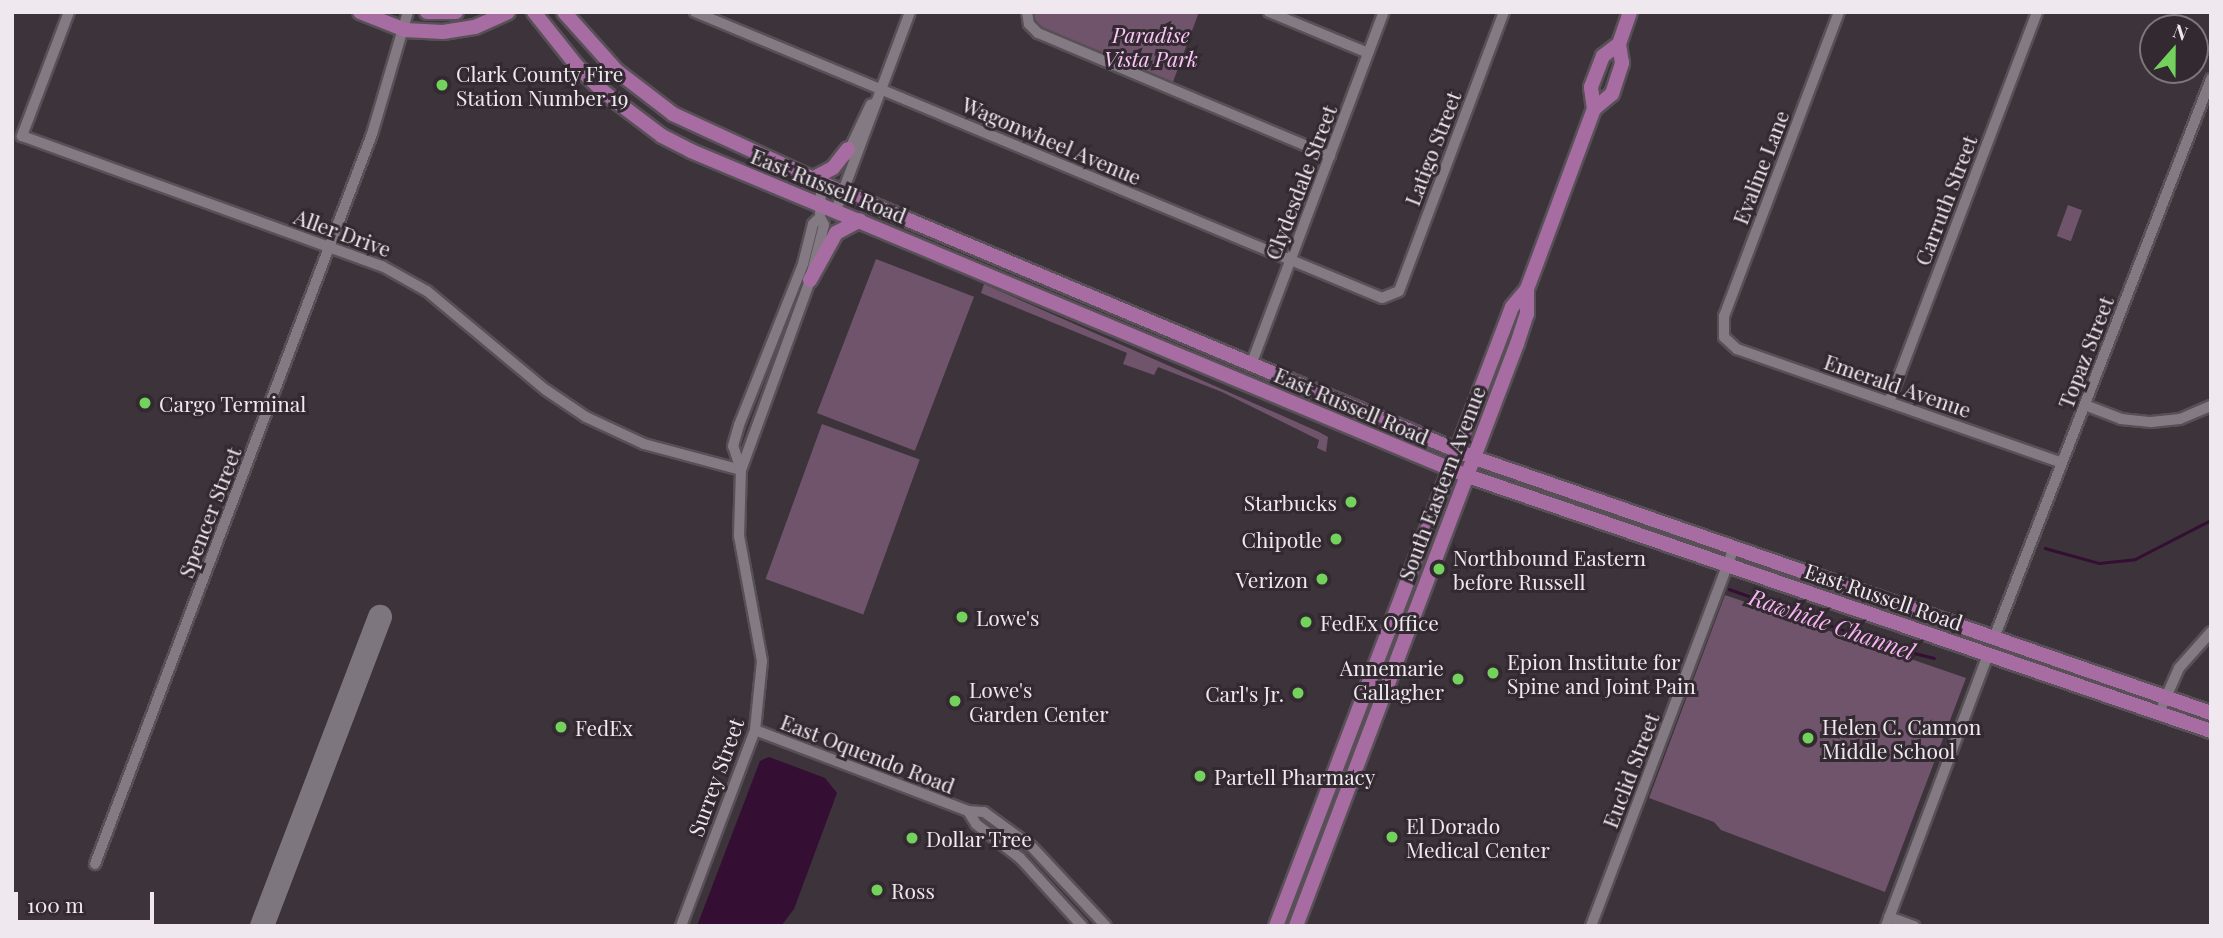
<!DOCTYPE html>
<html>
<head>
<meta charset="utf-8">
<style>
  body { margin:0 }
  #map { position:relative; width:2223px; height:938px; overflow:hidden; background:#3c333b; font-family:"Playfair Display",serif }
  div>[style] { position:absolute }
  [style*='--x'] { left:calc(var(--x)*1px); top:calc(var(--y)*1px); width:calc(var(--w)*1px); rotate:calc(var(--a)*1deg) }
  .green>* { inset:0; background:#6f546c; transform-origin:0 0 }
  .water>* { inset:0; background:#340e33 }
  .stream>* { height:2.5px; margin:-1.25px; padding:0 1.25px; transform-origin:1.25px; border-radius:1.25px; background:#340e33 }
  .taxiway>* { height:24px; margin:-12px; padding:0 12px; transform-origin:12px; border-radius:12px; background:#7e767e }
  .roads { filter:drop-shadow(2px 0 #585057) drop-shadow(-2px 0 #585057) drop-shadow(0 2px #585057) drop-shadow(0 -2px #585057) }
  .minor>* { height:10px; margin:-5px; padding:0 5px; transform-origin:5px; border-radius:5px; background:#847a83 }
  .major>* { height:14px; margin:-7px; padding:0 7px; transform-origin:7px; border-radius:7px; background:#a76da3 }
  .dots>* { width:19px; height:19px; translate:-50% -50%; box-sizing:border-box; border:4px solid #322931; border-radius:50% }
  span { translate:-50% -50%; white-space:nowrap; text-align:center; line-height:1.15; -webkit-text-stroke:6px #322931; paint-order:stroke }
  .park-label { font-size:21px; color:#fdc6f8; font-style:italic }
  .poi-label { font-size:21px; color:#efe9ef }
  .left { translate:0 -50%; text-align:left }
  .right { translate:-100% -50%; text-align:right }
  .street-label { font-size:21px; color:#efe9ef }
  .water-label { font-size:23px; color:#f8b4f2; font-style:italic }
  .frame { position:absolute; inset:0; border:14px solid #efe9ef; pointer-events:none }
  .north { position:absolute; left:2139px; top:14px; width:70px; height:70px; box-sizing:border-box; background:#322931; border:2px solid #7e767d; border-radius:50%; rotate:21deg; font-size:19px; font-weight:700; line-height:28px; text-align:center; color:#efe9ef }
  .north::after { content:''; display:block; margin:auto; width:24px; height:32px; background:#73d25c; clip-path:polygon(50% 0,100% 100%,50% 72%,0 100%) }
  .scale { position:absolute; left:14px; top:892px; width:140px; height:32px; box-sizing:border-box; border:4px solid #efe9ef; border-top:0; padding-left:9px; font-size:21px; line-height:24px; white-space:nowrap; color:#efe9ef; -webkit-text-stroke:5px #322931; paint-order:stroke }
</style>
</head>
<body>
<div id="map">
  <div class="green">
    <div style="clip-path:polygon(1030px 12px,1199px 12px,1170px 90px,1034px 32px)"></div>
    <div style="left:2068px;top:205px;width:15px;height:33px;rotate:20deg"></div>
    <div style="left:876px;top:259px;width:105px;height:165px;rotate:21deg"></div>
    <div style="clip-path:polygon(984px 284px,1319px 432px,1328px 437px,1326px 452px,1317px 448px,1319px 440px,1222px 392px,1158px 367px,1154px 375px,1123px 364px,1127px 353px,981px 293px)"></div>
    <div style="left:822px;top:424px;width:104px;height:165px;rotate:20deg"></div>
    <div style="clip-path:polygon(1725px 595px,1966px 678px,1885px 892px,1721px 830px,1714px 822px,1649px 798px)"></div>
  </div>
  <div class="water">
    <div style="clip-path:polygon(769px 757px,825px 778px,837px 793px,794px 909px,781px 926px,697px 926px,760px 761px)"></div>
  </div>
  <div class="stream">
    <div style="--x:2045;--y:548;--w:56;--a:15.5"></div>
    <div style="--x:2099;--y:563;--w:36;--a:-6"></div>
    <div style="--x:2135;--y:559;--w:85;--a:-27.2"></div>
    <div style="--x:1729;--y:589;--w:175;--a:19.7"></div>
    <div style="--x:1894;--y:648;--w:41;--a:14"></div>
  </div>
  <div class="taxiway">
    <div style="--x:262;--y:926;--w:331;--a:-69.1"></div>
  </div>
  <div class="roads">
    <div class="minor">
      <div style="--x:69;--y:12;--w:133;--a:110.8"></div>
      <div style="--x:22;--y:136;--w:383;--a:19.9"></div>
      <div style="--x:382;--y:266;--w:51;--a:29.1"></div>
      <div style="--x:427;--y:291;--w:155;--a:39.8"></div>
      <div style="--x:546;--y:390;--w:48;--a:34"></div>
      <div style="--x:586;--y:417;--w:64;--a:25"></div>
      <div style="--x:644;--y:444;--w:100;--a:15"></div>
      <div style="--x:695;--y:12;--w:744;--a:22.6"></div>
      <div style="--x:1382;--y:298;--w:18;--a:-22"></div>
      <div style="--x:1399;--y:291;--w:298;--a:-69.4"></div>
      <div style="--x:1027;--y:12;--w:12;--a:81"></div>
      <div style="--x:1029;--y:24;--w:13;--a:45"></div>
      <div style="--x:1038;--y:33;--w:317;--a:22.8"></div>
      <div style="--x:1269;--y:12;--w:107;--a:22.5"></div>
      <div style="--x:1839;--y:12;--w:325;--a:110.7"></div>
      <div style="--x:1724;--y:316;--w:21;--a:90"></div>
      <div style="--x:1724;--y:337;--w:18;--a:43"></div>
      <div style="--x:1737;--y:349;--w:344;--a:19.3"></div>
      <div style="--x:847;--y:155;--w:56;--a:-64.8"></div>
      <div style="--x:836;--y:210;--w:211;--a:-69.5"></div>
      <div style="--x:1251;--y:365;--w:377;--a:-69.4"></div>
      <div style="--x:1889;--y:402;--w:417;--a:-69.2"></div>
      <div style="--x:2085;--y:405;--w:39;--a:21"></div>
      <div style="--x:2121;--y:419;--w:30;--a:6"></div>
      <div style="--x:2151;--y:422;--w:29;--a:-6"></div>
      <div style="--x:2180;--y:419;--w:34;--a:-23"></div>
      <div style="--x:741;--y:470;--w:25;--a:-108"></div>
      <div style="--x:733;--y:446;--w:22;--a:-74"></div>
      <div style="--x:739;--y:425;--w:173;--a:-68.3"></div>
      <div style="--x:803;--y:264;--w:41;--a:-76"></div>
      <div style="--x:813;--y:224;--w:10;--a:-45"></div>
      <div style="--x:1994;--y:638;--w:600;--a:-68.78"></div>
      <div style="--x:2163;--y:704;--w:39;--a:-66"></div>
      <div style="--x:2179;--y:668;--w:48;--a:-48.4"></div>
      <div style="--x:755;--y:730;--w:228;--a:20.8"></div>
      <div style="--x:968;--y:811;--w:16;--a:4"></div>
      <div style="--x:984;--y:812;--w:59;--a:36.1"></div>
      <div style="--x:1032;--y:847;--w:108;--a:46.9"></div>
      <div style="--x:968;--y:811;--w:15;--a:58"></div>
      <div style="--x:976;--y:824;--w:56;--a:37.7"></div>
      <div style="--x:1020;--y:858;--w:92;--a:47.6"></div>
      <div style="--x:95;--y:864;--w:781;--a:-69.22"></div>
      <div style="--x:372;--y:134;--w:127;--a:-73.6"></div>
      <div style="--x:1889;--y:917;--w:27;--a:20"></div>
      <div style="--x:681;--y:926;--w:210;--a:-69.3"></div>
      <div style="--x:755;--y:730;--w:69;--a:-84.2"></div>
      <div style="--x:762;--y:661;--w:127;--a:-100.4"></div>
      <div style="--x:739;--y:536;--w:66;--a:-88.3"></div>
      <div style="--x:741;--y:470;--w:202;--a:-70"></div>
      <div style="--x:810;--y:280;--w:57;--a:-75.7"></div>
      <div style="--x:824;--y:225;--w:9;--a:-117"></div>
      <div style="--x:820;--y:217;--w:35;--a:-88"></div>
      <div style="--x:1591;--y:926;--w:404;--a:-69.3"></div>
      <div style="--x:1886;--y:926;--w:290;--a:-69.4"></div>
    </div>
    <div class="major">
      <div style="--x:360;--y:12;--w:48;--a:21.8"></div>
      <div style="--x:405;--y:30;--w:38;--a:3"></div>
      <div style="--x:443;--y:32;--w:32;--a:-9"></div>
      <div style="--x:475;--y:27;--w:36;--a:-24"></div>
      <div style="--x:427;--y:12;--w:29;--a:0"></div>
      <div style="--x:534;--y:12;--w:69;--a:51.5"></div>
      <div style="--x:577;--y:66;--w:39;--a:44"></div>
      <div style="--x:605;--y:93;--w:71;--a:37"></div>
      <div style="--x:662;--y:136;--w:33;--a:27"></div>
      <div style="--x:691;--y:151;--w:839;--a:22.71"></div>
      <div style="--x:1465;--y:475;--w:789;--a:18.94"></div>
      <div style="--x:564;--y:12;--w:79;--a:48.1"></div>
      <div style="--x:617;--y:71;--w:71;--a:37.5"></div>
      <div style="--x:673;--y:114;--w:186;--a:24.8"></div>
      <div style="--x:842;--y:192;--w:683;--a:22.81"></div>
      <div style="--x:1472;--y:457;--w:782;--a:19.11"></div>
      <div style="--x:1594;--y:109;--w:23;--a:-40"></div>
      <div style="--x:1612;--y:94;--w:33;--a:-72"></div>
      <div style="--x:1622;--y:63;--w:19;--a:-99"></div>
      <div style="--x:1619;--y:44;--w:34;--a:-71"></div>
      <div style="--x:814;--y:178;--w:21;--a:-28"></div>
      <div style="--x:833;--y:168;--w:24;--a:-52"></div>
      <div style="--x:810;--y:280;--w:54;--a:-61"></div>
      <div style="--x:836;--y:233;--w:27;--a:-28"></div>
      <div style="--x:1276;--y:926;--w:662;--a:-69.13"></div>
      <div style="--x:1512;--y:307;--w:23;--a:-50"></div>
      <div style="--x:1296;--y:926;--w:623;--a:-69.21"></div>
      <div style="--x:1517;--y:344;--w:32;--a:-72"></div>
      <div style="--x:1527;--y:314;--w:25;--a:-90"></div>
      <div style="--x:1527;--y:289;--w:192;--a:-69.6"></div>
      <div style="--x:1594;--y:109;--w:22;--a:-98"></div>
      <div style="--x:1591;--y:87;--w:33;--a:-69"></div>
      <div style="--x:1603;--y:56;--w:20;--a:-37"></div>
    </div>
  </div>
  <div class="dots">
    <div style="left:442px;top:85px;background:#73d25c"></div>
    <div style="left:145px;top:403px;background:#73d25c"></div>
    <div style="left:1351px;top:502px;background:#73d25c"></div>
    <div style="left:1336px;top:539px;background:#73d25c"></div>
    <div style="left:1439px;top:569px;background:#73d25c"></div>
    <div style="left:1322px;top:579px;background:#73d25c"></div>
    <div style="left:962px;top:617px;background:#73d25c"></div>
    <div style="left:1306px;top:622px;background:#73d25c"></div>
    <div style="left:1493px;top:673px;background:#73d25c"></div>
    <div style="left:1458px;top:679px;background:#73d25c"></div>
    <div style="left:1298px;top:693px;background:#73d25c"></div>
    <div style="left:955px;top:701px;background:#73d25c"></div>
    <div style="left:561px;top:727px;background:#73d25c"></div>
    <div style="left:1808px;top:738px;background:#73d25c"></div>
    <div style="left:1200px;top:776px;background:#73d25c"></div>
    <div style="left:1392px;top:837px;background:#73d25c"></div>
    <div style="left:912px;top:838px;background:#73d25c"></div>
    <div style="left:877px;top:890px;background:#73d25c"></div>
  </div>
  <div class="park-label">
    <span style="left:1151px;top:46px">Paradise<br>Vista Park</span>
  </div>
  <div class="poi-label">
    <span class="left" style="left:456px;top:85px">Clark County Fire<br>Station Number 19</span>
    <span class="left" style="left:159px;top:403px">Cargo Terminal</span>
    <span class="right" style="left:1337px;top:502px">Starbucks</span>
    <span class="right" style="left:1322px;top:539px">Chipotle</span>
    <span class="left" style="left:1453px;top:569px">Northbound Eastern<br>before Russell</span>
    <span class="right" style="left:1308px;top:579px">Verizon</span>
    <span class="left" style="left:976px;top:617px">Lowe's</span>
    <span class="left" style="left:1320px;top:622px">FedEx Office</span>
    <span class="left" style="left:1507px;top:673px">Epion Institute for<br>Spine and Joint Pain</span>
    <span class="right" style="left:1444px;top:679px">Annemarie<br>Gallagher</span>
    <span class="left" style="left:969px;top:701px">Lowe's<br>Garden Center</span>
    <span class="right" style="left:1284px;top:693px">Carl's Jr.</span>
    <span class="left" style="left:1822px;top:738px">Helen C. Cannon<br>Middle School</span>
    <span class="left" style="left:575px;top:727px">FedEx</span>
    <span class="left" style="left:1214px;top:776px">Partell Pharmacy</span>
    <span class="left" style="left:1406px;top:837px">El Dorado<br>Medical Center</span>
    <span class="left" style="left:926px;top:838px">Dollar Tree</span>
    <span class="left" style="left:891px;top:890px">Ross</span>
  </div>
  <div class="street-label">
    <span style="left:1052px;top:140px;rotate:23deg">Wagonwheel Avenue</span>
    <span style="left:1432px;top:148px;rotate:-69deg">Latigo Street</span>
    <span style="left:1760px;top:167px;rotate:-69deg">Evaline Lane</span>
    <span style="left:1300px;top:182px;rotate:-69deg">Clydesdale Street</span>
    <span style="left:829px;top:185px;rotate:22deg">East Russell Road</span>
    <span style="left:1945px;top:200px;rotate:-69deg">Carruth Street</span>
    <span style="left:343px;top:232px;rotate:20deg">Aller Drive</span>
    <span style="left:2085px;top:352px;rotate:-69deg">Topaz Street</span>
    <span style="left:1898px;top:385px;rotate:19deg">Emerald Avenue</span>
    <span style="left:1352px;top:405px;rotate:23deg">East Russell Road</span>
    <span style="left:1441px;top:483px;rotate:-69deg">South Eastern Avenue</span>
    <span style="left:209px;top:512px;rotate:-69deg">Spencer Street</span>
    <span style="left:1884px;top:596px;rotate:19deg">East Russell Road</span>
    <span style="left:868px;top:753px;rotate:21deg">East Oquendo Road</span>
    <span style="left:1630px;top:770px;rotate:-69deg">Euclid Street</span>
    <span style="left:715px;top:777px;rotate:-70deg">Surrey Street</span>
  </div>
  <div class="water-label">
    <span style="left:1832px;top:624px;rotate:19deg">Rawhide Channel</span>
  </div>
  <div class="frame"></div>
  <div class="north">N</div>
  <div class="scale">100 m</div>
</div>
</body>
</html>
